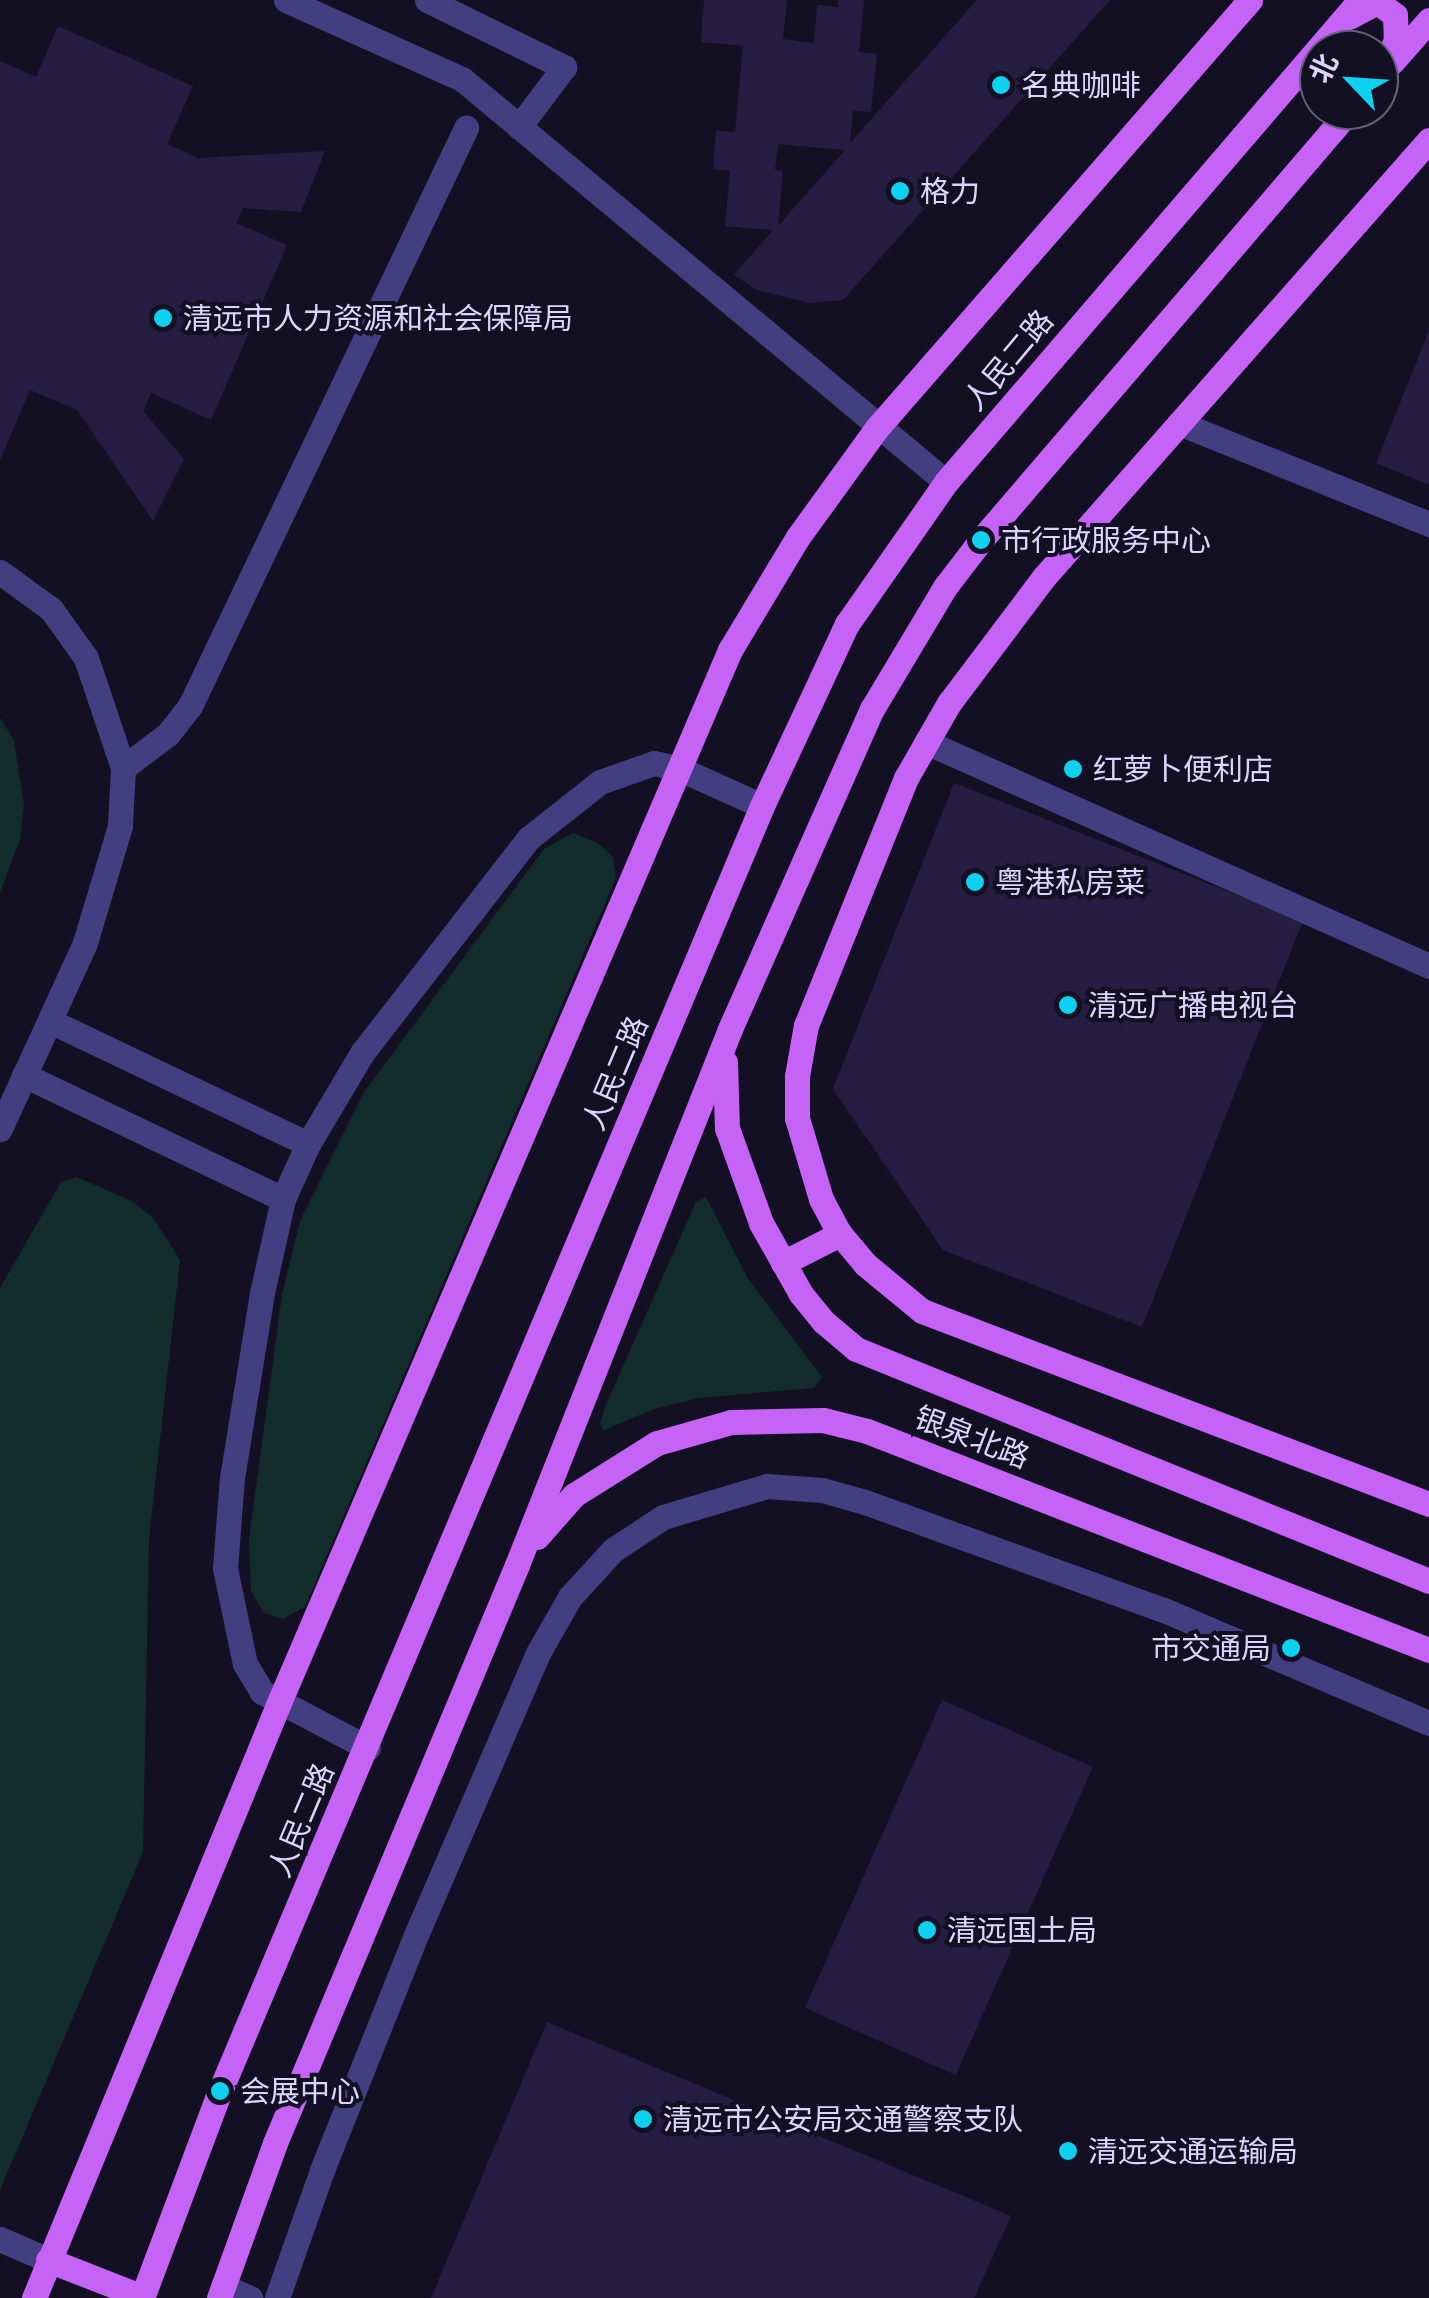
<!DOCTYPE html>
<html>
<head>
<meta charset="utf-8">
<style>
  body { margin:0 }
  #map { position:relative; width:1429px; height:2298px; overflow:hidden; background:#141024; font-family:"Golos Text","Noto Sans SC",sans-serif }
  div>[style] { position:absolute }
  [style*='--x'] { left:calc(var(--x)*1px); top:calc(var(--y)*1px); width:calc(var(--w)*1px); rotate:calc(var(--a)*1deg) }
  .green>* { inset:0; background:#132d2d }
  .building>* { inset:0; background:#261d43; transform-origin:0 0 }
  .minor>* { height:25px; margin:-12.5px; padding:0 12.5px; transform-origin:12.5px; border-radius:12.5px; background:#423e80 }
  .major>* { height:25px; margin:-12.5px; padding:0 12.5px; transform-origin:12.5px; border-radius:12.5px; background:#c463f6 }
  .dots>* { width:28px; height:28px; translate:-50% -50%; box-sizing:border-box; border:5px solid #141024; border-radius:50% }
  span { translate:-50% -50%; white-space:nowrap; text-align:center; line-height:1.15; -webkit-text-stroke:8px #141024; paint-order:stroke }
  .poi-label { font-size:30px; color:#dbd5fc }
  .left { translate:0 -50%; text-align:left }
  .right { translate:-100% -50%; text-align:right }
  .street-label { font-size:30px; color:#dbd5fc }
  .north { position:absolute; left:1299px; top:30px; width:100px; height:100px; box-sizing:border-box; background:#141024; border:2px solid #645f7a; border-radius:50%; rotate:295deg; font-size:28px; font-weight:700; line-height:40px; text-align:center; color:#dbd5fc }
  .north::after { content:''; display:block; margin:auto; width:35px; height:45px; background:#0ed1ef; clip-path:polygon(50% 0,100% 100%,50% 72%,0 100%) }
</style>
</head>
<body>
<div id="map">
  <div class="green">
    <div style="clip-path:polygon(0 718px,14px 740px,24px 806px,20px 839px,0 893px)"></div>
    <div style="clip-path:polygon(573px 833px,598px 843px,613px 857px,616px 878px,305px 1607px,283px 1619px,264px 1613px,251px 1591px,249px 1539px,282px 1295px,300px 1221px,364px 1092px,544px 849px)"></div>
    <div style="clip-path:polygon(76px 1177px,132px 1201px,153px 1218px,180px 1260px,149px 1539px,143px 1852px,0 2190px,0 1288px,61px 1182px)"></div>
    <div style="clip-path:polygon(706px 1197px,747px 1277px,822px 1377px,814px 1388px,699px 1398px,654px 1409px,604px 1430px,600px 1424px,605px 1407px,696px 1202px)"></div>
  </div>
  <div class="building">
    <div style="clip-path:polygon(evenodd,704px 0,787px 0,783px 39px,814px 43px,817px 5px,838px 7px,838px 0,864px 0,859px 52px,877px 54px,871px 112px,853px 111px,850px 143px,977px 0,1110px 0,843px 300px,810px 303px,757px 290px,734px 275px,773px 230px,725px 226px,730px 171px,713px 169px,716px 131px,735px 132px,743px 46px,701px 42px,704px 0,778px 144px,845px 150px,778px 226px,783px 171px,775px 170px,778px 144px)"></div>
    <div style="clip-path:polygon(58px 26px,193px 86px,167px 144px,198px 158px,325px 151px,301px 212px,243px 208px,236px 223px,287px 245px,211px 420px,151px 393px,143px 411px,184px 459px,153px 521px,77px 410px,30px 390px,0 460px,0 61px,36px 77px)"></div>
    <div style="clip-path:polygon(1429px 331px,1429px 485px,1376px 463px)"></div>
    <div style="clip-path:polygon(954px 783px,1303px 921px,1142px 1327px,943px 1250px,833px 1089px)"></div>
    <div style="left:942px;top:1700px;width:165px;height:337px;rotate:24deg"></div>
    <div style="clip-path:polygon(547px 2022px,1011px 2216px,974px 2298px,431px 2298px)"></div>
  </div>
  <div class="minor">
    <div style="--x:286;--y:0;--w:193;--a:24.2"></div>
    <div style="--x:462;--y:79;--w:630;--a:39.78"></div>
    <div style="--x:427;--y:0;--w:153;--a:26.1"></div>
    <div style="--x:564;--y:67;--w:75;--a:126.9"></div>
    <div style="--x:1179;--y:423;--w:270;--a:22"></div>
    <div style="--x:0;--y:572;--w:63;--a:36"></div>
    <div style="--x:51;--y:609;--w:60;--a:54.5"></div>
    <div style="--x:86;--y:658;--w:116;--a:71.4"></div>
    <div style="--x:123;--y:768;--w:58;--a:93"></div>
    <div style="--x:120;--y:826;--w:122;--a:106.7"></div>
    <div style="--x:85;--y:943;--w:205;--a:114.6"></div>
    <div style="--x:926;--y:742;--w:551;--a:24"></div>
    <div style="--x:123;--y:768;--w:56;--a:-37.1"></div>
    <div style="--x:168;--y:734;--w:36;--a:-52"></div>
    <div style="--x:190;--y:706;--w:641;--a:-64.48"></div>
    <div style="--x:50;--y:1021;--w:286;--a:25.5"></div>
    <div style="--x:24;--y:1075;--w:287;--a:25.6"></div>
    <div style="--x:368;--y:1748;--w:120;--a:-152.2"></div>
    <div style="--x:262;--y:1692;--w:33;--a:-121"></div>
    <div style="--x:245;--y:1664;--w:98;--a:-101.8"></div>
    <div style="--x:225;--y:1568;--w:90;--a:-85.6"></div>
    <div style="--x:232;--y:1478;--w:187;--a:-80.8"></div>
    <div style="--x:262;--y:1293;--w:96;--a:-77.4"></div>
    <div style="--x:283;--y:1199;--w:60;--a:-65.6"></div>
    <div style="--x:308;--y:1144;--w:106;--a:-59.3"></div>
    <div style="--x:362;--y:1053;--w:272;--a:-52.2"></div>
    <div style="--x:529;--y:838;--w:90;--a:-38.3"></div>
    <div style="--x:600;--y:782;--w:57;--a:-19.4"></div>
    <div style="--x:654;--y:763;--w:25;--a:12"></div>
    <div style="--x:678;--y:768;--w:92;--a:24.3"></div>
    <div style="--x:0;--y:2239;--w:52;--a:23.6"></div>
    <div style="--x:223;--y:2286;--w:30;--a:24"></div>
    <div style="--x:277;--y:2298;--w:136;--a:-70.6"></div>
    <div style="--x:322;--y:2170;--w:253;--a:-68.2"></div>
    <div style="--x:416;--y:1935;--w:307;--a:-66.6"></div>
    <div style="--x:538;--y:1653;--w:64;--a:-60.3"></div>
    <div style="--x:570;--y:1597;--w:64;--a:-47.5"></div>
    <div style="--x:613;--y:1550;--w:60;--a:-33.4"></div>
    <div style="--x:663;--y:1517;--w:109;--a:-16.6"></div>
    <div style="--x:767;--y:1486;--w:55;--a:4.2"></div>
    <div style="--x:822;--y:1490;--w:45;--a:15.6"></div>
    <div style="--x:865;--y:1502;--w:318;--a:19.9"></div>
    <div style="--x:1164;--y:1610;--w:288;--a:23.1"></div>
  </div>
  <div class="major">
    <div style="--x:1349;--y:17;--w:32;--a:-28"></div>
    <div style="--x:1377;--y:2;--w:22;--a:36"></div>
    <div style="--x:1395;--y:15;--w:25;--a:88"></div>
    <div style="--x:1396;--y:40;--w:39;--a:114"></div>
    <div style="--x:1392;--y:62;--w:56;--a:-48.6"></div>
    <div style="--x:1429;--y:140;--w:582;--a:131.38"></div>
    <div style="--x:1044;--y:577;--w:158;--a:127"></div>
    <div style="--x:949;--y:703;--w:86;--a:119.8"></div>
    <div style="--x:906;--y:778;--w:266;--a:112"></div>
    <div style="--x:806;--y:1025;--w:52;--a:100"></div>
    <div style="--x:797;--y:1076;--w:42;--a:90"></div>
    <div style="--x:797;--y:1118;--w:84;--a:73.5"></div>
    <div style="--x:821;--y:1199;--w:40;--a:62"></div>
    <div style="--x:840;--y:1234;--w:39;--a:50"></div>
    <div style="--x:865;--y:1264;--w:74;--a:39.5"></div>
    <div style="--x:922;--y:1311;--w:542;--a:20.84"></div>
    <div style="--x:725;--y:1062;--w:66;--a:88.3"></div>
    <div style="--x:727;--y:1128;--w:101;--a:70.3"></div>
    <div style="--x:761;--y:1223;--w:81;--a:60.6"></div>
    <div style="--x:801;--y:1294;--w:36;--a:51"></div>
    <div style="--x:824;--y:1322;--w:42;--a:40.2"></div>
    <div style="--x:856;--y:1349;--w:618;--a:22.04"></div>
    <div style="--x:783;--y:1263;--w:64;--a:-27"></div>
    <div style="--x:537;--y:1537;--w:56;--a:-48.6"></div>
    <div style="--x:574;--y:1495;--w:98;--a:-32.1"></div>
    <div style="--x:657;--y:1443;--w:77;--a:-15.8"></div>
    <div style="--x:731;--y:1422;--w:92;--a:-1.2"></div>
    <div style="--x:823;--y:1420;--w:45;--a:14"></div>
    <div style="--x:867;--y:1431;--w:603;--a:21.29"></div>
    <div style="--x:48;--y:2260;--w:102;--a:21.3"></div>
    <div style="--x:34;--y:2298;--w:641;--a:-67.63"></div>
    <div style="--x:278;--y:1705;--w:1148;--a:-66.81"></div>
    <div style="--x:730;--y:650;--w:132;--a:-59"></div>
    <div style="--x:798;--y:537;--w:135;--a:-54.1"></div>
    <div style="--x:877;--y:428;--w:568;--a:-48.93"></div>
    <div style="--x:142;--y:2298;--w:221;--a:-69.4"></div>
    <div style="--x:220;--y:2091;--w:1395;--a:-67.13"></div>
    <div style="--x:762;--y:806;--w:201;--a:-65"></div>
    <div style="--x:847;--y:624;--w:173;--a:-55.1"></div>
    <div style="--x:946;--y:482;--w:635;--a:-49.34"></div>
    <div style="--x:219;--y:2298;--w:165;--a:-70.1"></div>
    <div style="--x:275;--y:2143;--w:627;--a:-67.28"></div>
    <div style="--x:517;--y:1565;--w:577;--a:-68.33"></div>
    <div style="--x:730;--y:1029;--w:350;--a:-66.1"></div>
    <div style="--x:872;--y:709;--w:142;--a:-59.1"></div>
    <div style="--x:945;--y:587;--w:59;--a:-52.5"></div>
    <div style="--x:981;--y:540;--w:567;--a:-49.37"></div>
  </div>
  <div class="dots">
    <div style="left:1001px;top:85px;background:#0ed1ef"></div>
    <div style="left:900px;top:191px;background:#0ed1ef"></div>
    <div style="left:163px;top:318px;background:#0ed1ef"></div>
    <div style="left:981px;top:540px;background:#0ed1ef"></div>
    <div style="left:1073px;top:769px;background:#0ed1ef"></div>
    <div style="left:975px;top:882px;background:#0ed1ef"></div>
    <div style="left:1068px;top:1005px;background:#0ed1ef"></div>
    <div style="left:1291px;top:1648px;background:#0ed1ef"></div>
    <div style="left:927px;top:1930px;background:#0ed1ef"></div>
    <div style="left:220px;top:2091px;background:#0ed1ef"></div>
    <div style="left:643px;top:2119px;background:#0ed1ef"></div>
    <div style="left:1068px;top:2151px;background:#0ed1ef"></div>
  </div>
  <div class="poi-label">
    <span class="left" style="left:1021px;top:85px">名典咖啡</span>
    <span class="left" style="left:920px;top:191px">格力</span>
    <span class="left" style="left:183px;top:318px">清远市人力资源和社会保障局</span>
    <span class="left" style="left:1001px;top:540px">市行政服务中心</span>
    <span class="left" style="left:1093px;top:769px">红萝卜便利店</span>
    <span class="left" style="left:995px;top:882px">粤港私房菜</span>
    <span class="left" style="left:1088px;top:1005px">清远广播电视台</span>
    <span class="right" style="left:1271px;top:1648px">市交通局</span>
    <span class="left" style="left:947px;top:1930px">清远国土局</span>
    <span class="left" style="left:240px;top:2091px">会展中心</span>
    <span class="left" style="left:663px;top:2119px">清远市公安局交通警察支队</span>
    <span class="left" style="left:1088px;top:2151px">清远交通运输局</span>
  </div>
  <div class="street-label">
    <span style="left:1008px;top:360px;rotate:-50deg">人民二路</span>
    <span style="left:615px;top:1073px;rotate:-67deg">人民二路</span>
    <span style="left:972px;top:1437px;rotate:21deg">银泉北路</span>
    <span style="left:301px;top:1820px;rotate:-67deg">人民二路</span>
  </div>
  <div class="north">北</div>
</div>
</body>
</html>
